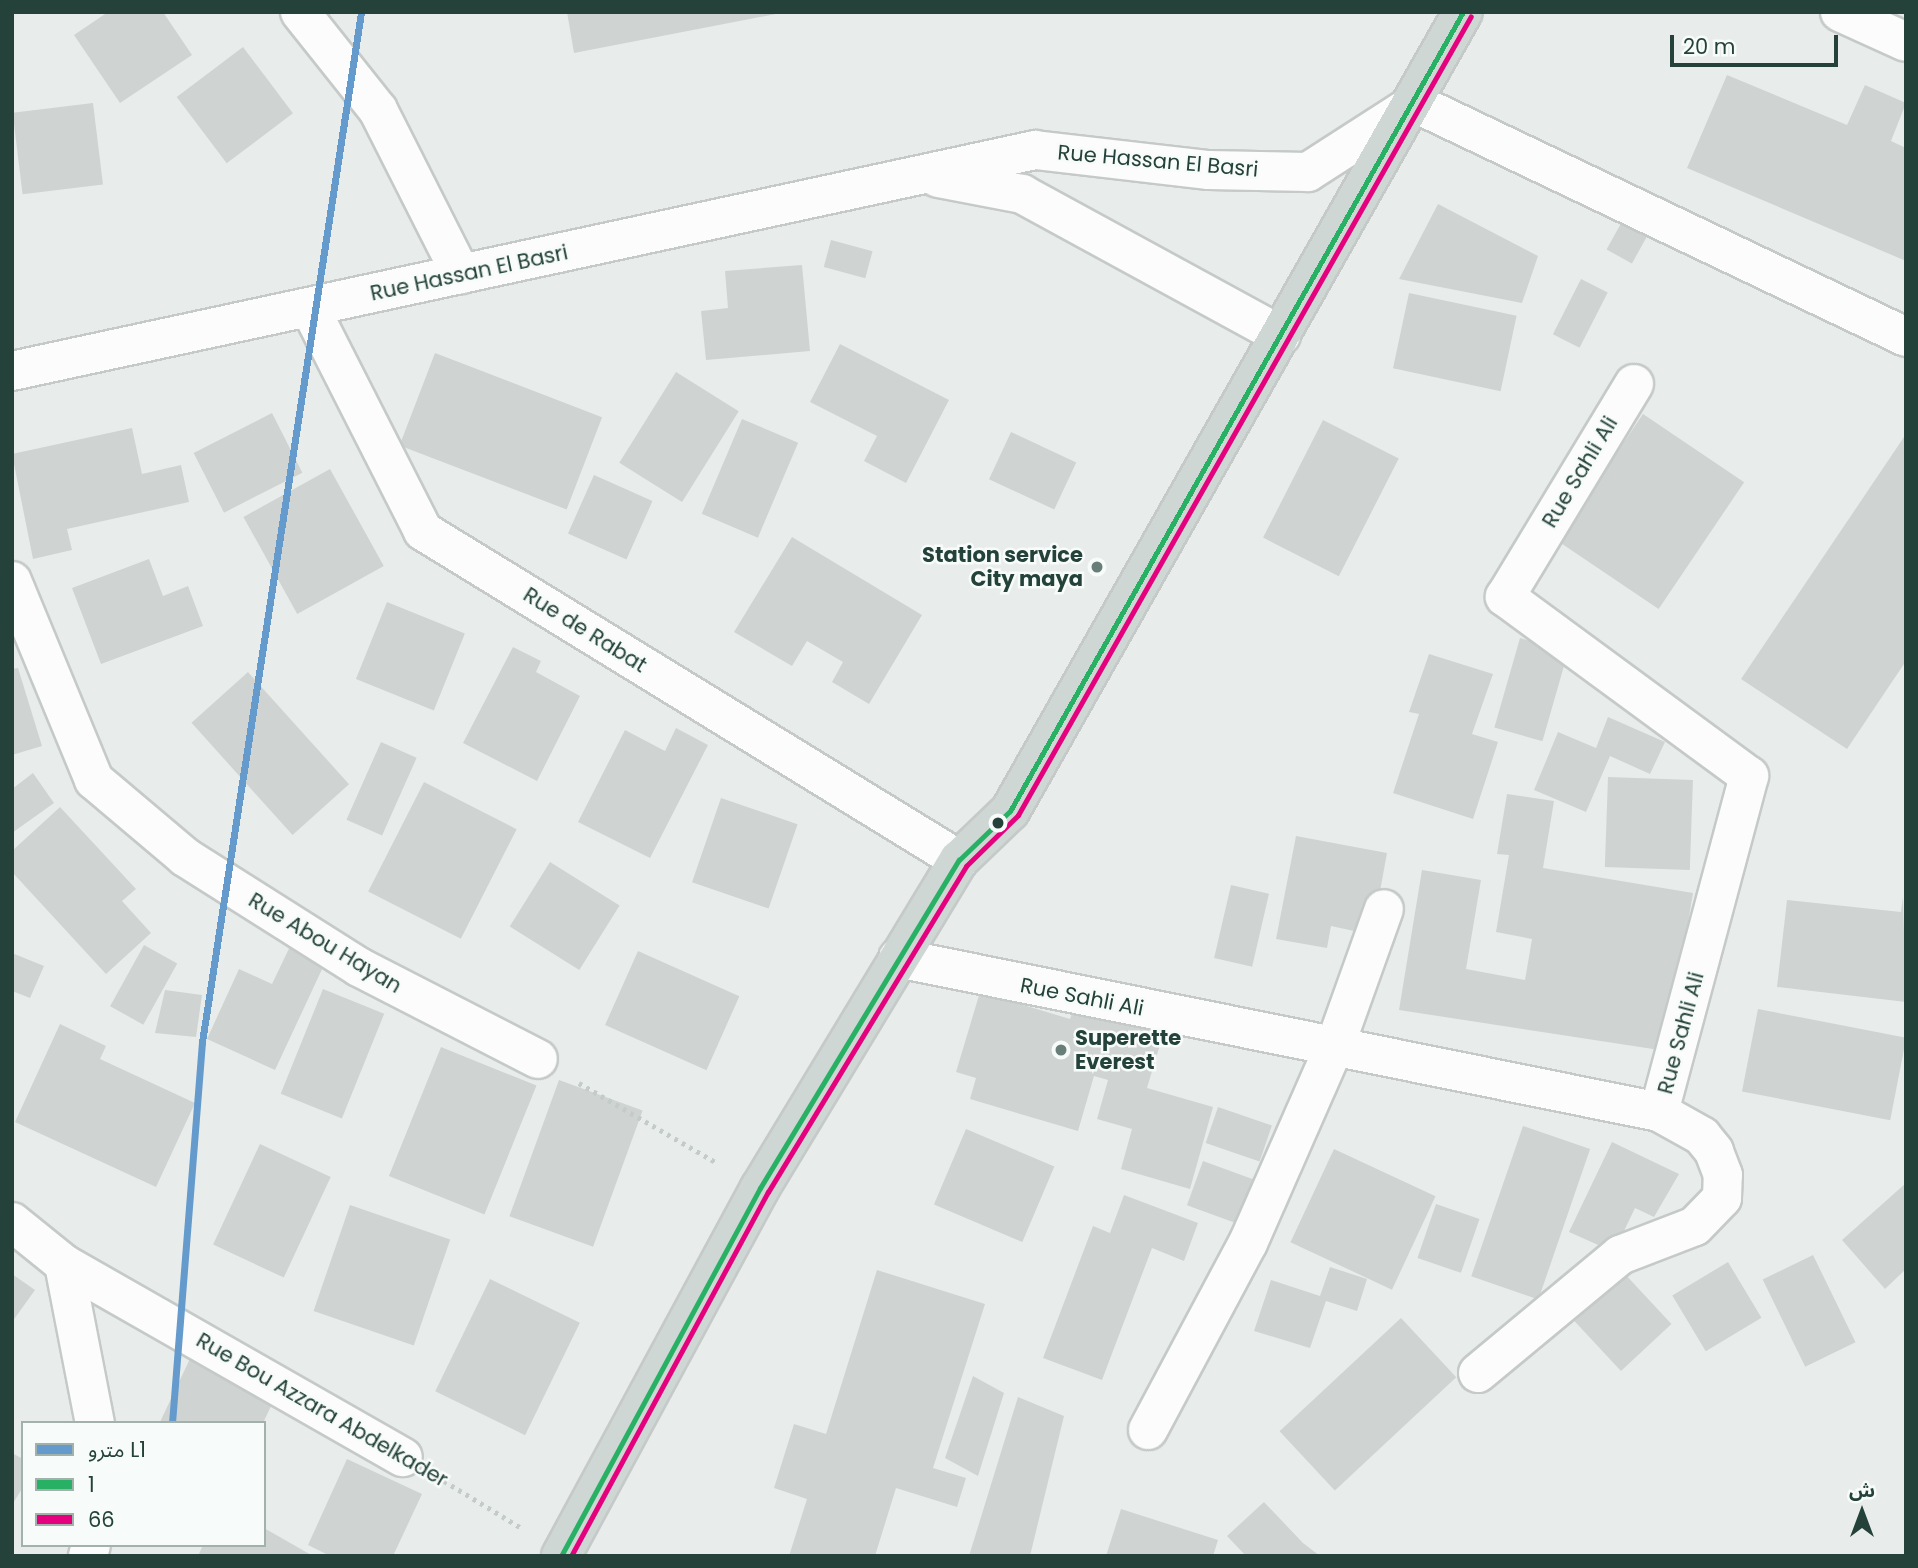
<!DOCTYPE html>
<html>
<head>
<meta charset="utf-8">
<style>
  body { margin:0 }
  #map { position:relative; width:1918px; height:1568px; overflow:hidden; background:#e8edeb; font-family:Poppins,"Noto Sans Arabic",sans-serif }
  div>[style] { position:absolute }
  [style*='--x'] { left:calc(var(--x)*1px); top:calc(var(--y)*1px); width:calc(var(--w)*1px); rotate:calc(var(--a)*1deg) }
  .building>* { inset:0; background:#cfd4d2; transform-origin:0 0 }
  .path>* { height:4.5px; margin-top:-2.25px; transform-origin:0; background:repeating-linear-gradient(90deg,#c3ccca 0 3.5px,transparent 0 8.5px) }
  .roads { filter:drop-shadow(2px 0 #c5cac8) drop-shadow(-2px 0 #c5cac8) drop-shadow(0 2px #c5cac8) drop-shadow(0 -2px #c5cac8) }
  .minor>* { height:38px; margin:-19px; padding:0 19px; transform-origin:19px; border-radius:19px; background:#fcfcfc }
  .major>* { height:38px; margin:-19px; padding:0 19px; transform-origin:19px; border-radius:19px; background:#cfd7d5 }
  .bus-1>* { height:5px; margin:-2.5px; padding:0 2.5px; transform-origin:2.5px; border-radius:2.5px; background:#28b165 }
  .bus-2>* { height:5px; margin:-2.5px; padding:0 2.5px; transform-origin:2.5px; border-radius:2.5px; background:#e5007d }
  .metro-1>* { height:7px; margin:-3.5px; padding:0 3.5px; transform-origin:3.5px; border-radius:3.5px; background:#659acd }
  .dots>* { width:19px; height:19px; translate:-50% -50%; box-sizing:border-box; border:4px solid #f7fbf9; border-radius:50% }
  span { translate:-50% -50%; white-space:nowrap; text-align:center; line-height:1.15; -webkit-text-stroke:5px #f7fbf9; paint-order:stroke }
  .street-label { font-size:21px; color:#24423a }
  .poi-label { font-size:21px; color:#24423a; font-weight:700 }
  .right { translate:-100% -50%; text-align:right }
  .left { translate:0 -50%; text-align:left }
  .frame { position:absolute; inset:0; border:14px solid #24423a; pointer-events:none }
  .legend { position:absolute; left:21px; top:1421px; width:245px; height:126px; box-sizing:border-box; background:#f7fbf9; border:2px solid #a3b1ad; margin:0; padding:9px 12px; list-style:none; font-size:21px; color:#24423a }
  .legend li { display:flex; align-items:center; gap:14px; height:35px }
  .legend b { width:35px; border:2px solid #a3b1ad }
  .north { position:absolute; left:1827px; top:1477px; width:70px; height:70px; -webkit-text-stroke:5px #f7fbf9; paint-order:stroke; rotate:0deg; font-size:19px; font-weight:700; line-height:28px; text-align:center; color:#24423a }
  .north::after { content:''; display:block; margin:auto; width:24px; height:32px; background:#24423a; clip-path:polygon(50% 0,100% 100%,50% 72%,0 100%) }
  .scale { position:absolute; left:1670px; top:35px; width:168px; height:32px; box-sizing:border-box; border:4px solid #24423a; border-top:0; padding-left:9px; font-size:21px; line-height:24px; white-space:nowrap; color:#24423a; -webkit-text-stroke:5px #f7fbf9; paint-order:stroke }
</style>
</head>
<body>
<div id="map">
  <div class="building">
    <div style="clip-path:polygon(108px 12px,163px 12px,192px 55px,120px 103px,74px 35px)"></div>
    <div style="clip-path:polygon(567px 12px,776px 12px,776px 14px,574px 53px)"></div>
    <div style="left:243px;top:47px;width:83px;height:83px;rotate:53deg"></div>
    <div style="clip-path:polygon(1727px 75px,1847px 125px,1865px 85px,1906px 103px,1891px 141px,1906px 148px,1906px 261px,1687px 168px)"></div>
    <div style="left:93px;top:103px;width:82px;height:81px;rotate:83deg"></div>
    <div style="clip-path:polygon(1438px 204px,1538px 256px,1522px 303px,1399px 279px)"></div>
    <div style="left:1624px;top:218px;width:29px;height:36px;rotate:29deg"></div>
    <div style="left:831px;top:240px;width:43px;height:28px;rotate:15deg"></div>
    <div style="clip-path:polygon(802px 265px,810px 351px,706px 360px,701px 311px,728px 308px,725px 271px)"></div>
    <div style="left:1581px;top:279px;width:30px;height:62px;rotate:27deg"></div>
    <div style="left:1409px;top:293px;width:110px;height:77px;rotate:12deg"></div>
    <div style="clip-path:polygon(840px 344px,949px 400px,906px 483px,864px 461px,877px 436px,810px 402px)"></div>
    <div style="left:435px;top:353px;width:179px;height:99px;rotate:21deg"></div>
    <div style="left:676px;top:372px;width:74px;height:107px;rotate:32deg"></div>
    <div style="left:272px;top:413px;width:67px;height:88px;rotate:63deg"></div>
    <div style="left:1643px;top:414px;width:122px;height:153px;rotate:34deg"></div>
    <div style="left:742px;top:419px;width:61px;height:103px;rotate:23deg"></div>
    <div style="left:1323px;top:420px;width:85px;height:132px;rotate:27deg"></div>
    <div style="clip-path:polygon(132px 428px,142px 474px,181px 465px,189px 502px,67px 529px,72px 550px,33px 559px,12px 454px)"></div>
    <div style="left:1011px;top:432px;width:72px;height:52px;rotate:25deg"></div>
    <div style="clip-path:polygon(1906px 434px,1906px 661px,1847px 749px,1741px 679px)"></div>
    <div style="left:330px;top:469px;width:111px;height:99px;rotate:61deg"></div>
    <div style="left:594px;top:475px;width:64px;height:64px;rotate:24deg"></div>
    <div style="clip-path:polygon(792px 537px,922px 615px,869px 704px,832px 682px,843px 662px,807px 641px,792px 666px,734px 632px)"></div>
    <div style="clip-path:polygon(149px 559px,163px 596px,188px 586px,203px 626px,101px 664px,72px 588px)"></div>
    <div style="left:387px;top:602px;width:84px;height:83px;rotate:22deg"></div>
    <div style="left:1520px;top:638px;width:50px;height:93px;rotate:16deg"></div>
    <div style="clip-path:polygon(513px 647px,541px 661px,536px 672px,580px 696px,537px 781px,463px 743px)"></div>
    <div style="clip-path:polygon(1429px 654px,1493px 674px,1472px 734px,1498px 742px,1473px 819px,1393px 793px,1419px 714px,1409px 712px)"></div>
    <div style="clip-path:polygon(18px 668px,42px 746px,12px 755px,12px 669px)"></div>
    <div style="left:248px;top:672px;width:151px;height:76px;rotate:48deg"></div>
    <div style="clip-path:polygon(1608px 717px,1665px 742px,1650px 774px,1610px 756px,1586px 812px,1534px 790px,1558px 732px,1596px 748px)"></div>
    <div style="clip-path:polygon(676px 728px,708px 745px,650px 858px,578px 822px,625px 730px,665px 751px)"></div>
    <div style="left:381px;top:742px;width:39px;height:85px;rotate:24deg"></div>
    <div style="clip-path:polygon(33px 773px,54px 803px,12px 833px,12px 789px)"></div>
    <div style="left:1608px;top:777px;width:85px;height:90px;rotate:2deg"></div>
    <div style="left:424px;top:782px;width:104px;height:123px;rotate:27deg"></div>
    <div style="clip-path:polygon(1507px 794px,1554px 801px,1543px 868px,1693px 893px,1666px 1051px,1399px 1010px,1422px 870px,1481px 880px,1466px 969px,1525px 980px,1532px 939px,1496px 932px,1509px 855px,1497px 854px)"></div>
    <div style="left:721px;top:798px;width:81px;height:89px;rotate:19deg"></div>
    <div style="clip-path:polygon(60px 807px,136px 889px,122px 901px,151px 933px,106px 974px,12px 872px,12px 851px)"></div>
    <div style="clip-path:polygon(1296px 836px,1387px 853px,1372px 935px,1331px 926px,1327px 948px,1276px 939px)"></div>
    <div style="left:550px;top:862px;width:82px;height:76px;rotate:32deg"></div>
    <div style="left:1231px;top:885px;width:39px;height:75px;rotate:13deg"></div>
    <div style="clip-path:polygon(1903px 897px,1906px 1002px,1777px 987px,1787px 900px,1901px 912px)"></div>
    <div style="clip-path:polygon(296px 934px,331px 950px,275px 1070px,207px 1039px,239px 969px,272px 984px)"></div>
    <div style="left:144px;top:945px;width:38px;height:70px;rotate:29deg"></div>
    <div style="left:638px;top:951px;width:111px;height:81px;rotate:24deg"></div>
    <div style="clip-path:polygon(12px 953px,44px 966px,30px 998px,12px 991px)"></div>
    <div style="left:323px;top:989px;width:66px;height:113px;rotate:22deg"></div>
    <div style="clip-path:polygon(165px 990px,202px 995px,196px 1037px,155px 1033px)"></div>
    <div style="clip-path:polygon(980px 992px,1070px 1019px,1076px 1002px,1165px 1028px,1147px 1088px,1213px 1107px,1190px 1189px,1121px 1169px,1132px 1129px,1097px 1119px,1108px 1080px,1094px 1076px,1078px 1131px,970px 1099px,976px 1078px,956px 1072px)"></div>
    <div style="left:1758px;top:1009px;width:151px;height:84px;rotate:11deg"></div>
    <div style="clip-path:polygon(60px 1024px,106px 1046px,100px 1059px,195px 1103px,156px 1187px,15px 1122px)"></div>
    <div style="left:441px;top:1047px;width:103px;height:139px;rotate:22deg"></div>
    <div style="left:559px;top:1080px;width:89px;height:145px;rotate:20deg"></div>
    <div style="left:1218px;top:1107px;width:57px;height:38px;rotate:19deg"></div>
    <div style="left:1523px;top:1126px;width:71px;height:159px;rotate:19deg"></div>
    <div style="left:966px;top:1129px;width:96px;height:82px;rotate:23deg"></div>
    <div style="clip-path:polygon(1612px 1142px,1679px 1174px,1654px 1217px,1635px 1208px,1614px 1252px,1569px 1232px)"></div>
    <div style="left:260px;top:1144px;width:78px;height:111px;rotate:25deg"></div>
    <div style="left:1334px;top:1149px;width:112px;height:103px;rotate:25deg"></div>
    <div style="left:1203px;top:1161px;width:54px;height:47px;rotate:20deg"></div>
    <div style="clip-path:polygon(1906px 1183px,1906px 1269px,1885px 1289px,1842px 1240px)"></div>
    <div style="clip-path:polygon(1124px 1195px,1198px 1223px,1184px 1261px,1152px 1248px,1102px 1380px,1043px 1358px,1093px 1226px,1110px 1233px)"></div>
    <div style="left:1436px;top:1204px;width:46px;height:57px;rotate:19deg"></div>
    <div style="left:350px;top:1205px;width:106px;height:112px;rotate:19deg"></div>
    <div style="left:1813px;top:1255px;width:97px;height:56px;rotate:64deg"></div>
    <div style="left:1728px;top:1262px;width:65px;height:65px;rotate:59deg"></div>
    <div style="clip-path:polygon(1330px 1267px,1367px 1279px,1357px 1311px,1326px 1301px,1310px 1348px,1254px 1331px,1271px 1280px,1320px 1296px)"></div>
    <div style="clip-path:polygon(877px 1270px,985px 1304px,933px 1468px,966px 1478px,957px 1507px,896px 1488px,875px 1556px,789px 1556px,807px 1499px,774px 1488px,794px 1424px,826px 1434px)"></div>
    <div style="left:1623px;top:1272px;width:71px;height:69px;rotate:47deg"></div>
    <div style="clip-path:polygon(12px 1274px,35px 1290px,12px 1322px)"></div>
    <div style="left:490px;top:1279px;width:100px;height:125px;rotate:26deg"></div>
    <div style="left:1401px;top:1318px;width:81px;height:166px;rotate:47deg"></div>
    <div style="clip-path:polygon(196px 1346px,281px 1385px,263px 1423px,160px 1422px)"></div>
    <div style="clip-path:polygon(973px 1376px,1004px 1393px,978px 1476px,945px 1458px)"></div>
    <div style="clip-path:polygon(1018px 1397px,1064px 1416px,1030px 1556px,969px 1556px)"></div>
    <div style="clip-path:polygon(12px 1453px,23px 1459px,23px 1487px,12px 1505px)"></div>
    <div style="clip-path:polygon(347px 1459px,422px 1494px,393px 1556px,330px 1556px,308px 1545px)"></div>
    <div style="clip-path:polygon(1264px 1502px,1303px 1543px,1320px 1556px,1246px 1556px,1227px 1536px)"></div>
    <div style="clip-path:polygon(1121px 1509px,1218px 1540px,1213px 1556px,1106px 1556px)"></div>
    <div style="clip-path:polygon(264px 1528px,313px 1556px,198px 1556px,203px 1545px,264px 1545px)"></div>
  </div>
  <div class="path">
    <div style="--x:579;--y:1083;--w:160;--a:30.1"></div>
    <div style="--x:444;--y:1481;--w:89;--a:31.2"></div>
  </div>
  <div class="roads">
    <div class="minor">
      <div style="--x:300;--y:12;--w:125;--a:51.5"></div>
      <div style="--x:378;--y:110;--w:184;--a:63.2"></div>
      <div style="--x:1840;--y:12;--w:72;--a:24.4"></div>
      <div style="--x:938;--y:178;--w:86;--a:10.8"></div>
      <div style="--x:1022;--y:194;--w:295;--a:28.6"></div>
      <div style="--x:310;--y:308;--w:250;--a:63.1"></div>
      <div style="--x:423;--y:531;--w:629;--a:31.54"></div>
      <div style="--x:12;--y:371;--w:1047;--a:-12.19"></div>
      <div style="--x:1035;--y:150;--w:175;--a:6.6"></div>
      <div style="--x:1209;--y:170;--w:99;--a:1.2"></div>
      <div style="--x:1308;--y:172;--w:127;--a:-32.8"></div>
      <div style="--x:1415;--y:103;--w:544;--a:25.48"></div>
      <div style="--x:12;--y:581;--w:215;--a:67.6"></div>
      <div style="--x:94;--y:780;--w:119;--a:40.2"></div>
      <div style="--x:185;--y:857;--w:206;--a:32.3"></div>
      <div style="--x:359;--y:967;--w:201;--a:27.2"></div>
      <div style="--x:898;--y:958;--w:776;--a:11.44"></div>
      <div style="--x:1659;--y:1112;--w:348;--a:-75"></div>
      <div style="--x:1749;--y:776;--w:303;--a:-143.7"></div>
      <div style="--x:1505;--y:597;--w:249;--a:-58.8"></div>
      <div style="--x:12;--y:1222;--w:67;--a:38.9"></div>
      <div style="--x:64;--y:1264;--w:390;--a:29.7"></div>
      <div style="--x:64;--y:1264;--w:162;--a:79"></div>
      <div style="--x:1478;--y:1373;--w:185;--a:-39.7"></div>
      <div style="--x:1620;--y:1255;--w:80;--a:-21.1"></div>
      <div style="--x:1695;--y:1226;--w:39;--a:-46"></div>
      <div style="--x:1722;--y:1198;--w:23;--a:-88"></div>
      <div style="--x:1723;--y:1175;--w:26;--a:-111"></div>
      <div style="--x:1714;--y:1151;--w:19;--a:-129"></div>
      <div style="--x:1702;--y:1136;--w:49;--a:-150.8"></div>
      <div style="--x:1148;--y:1430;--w:212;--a:-61.9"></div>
      <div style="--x:1248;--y:1243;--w:219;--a:-66.3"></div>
      <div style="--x:1336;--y:1043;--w:142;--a:-70.3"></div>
      <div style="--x:88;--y:1556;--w:11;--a:-75"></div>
    </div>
    <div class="major">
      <div style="--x:561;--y:1556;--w:418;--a:-61.6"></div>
      <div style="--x:760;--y:1188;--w:384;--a:-58.8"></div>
      <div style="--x:959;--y:860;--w:71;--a:-43.9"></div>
      <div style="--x:1010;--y:811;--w:918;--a:-60.45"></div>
    </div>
  </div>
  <div class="bus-1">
    <div style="--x:561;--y:1556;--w:418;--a:-61.6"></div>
    <div style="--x:760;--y:1188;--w:384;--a:-58.8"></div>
    <div style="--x:959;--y:860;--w:71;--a:-43.9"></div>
    <div style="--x:1010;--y:811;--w:918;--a:-60.45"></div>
  </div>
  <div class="bus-2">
    <div style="--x:571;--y:1556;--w:414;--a:-61.6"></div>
    <div style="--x:768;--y:1192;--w:381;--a:-58.7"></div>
    <div style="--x:966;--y:866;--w:73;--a:-44.4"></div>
    <div style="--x:1018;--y:815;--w:918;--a:-60.45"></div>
  </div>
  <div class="metro-1">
    <div style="--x:172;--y:1423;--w:382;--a:-85.5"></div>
    <div style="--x:202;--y:1042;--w:1042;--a:-81.22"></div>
  </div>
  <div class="dots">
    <div style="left:1097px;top:567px;background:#697e78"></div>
    <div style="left:998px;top:823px;background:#24423a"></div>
    <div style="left:1061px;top:1050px;background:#697e78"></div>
  </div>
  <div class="street-label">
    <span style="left:1158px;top:161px;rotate:5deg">Rue Hassan El Basri</span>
    <span style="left:469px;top:273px;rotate:-12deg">Rue Hassan El Basri</span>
    <span style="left:1580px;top:472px;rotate:-59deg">Rue Sahli Ali</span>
    <span style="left:585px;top:630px;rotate:32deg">Rue de Rabat</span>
    <span style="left:325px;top:943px;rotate:31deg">Rue Abou Hayan</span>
    <span style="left:1082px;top:997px;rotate:11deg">Rue Sahli Ali</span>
    <span style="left:1681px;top:1033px;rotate:-75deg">Rue Sahli Ali</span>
    <span style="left:322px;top:1410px;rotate:30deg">Rue Bou Azzara Abdelkader</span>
  </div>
  <div class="poi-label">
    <span class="right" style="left:1083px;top:567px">Station service<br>City maya</span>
    <span class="left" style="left:1075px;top:1050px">Superette<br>Everest</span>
  </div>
  <div class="frame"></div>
  <ul class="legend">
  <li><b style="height:9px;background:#659acd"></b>مترو L1</li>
  <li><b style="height:9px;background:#28b165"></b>1</li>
  <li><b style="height:9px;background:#e5007d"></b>66</li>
  </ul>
  <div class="north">ش</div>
  <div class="scale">20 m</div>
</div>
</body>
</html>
